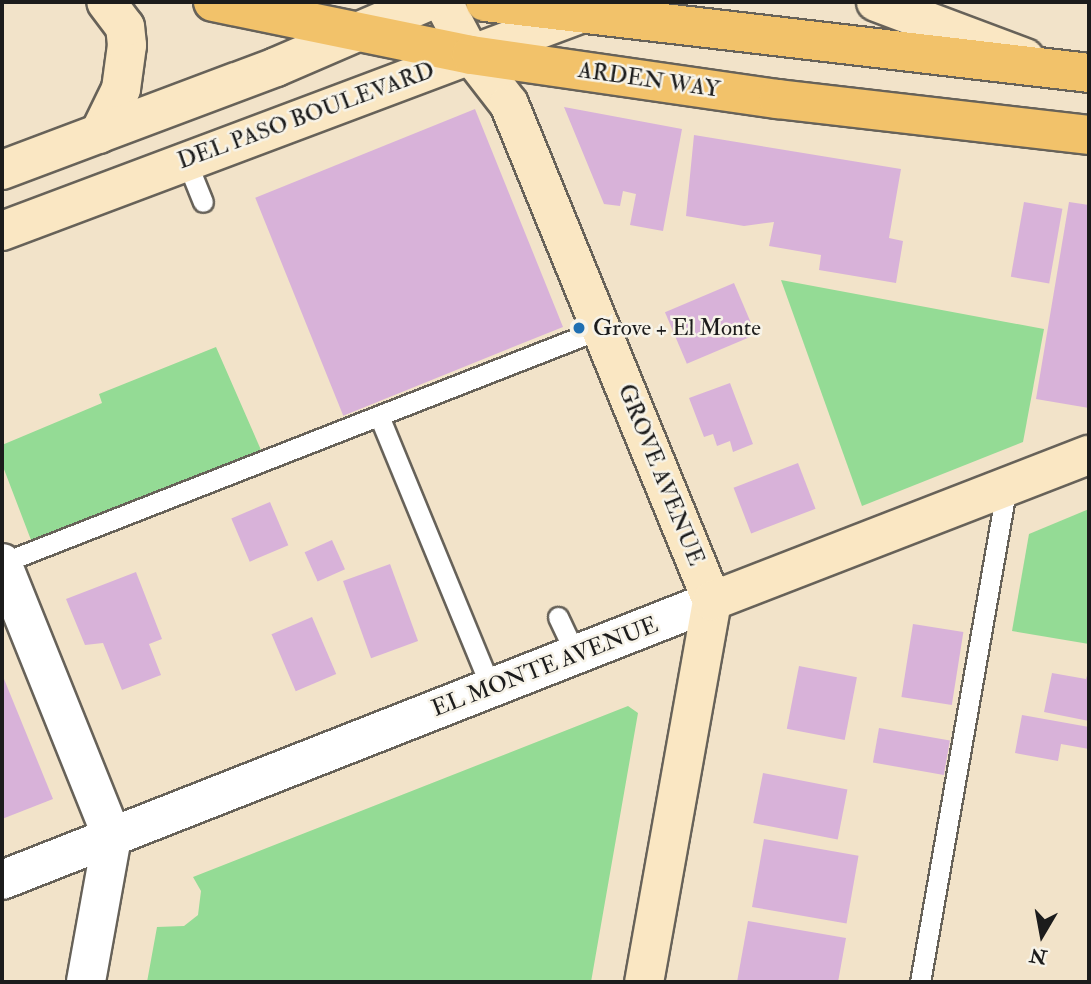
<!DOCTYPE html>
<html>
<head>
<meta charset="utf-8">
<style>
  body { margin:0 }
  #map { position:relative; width:1091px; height:984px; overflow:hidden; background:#f2e3c9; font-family:"IM FELL Double Pica",serif }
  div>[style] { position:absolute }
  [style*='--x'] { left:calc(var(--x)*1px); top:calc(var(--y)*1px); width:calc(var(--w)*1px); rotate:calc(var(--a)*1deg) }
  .green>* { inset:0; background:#94db95 }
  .building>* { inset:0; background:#d8b2d9; transform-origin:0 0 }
  .roads { filter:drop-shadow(2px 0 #676259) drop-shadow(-2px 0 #676259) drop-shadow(0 2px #676259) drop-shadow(0 -2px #676259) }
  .lane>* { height:19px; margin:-9.5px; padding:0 9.5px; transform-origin:9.5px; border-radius:9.5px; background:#fff }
  .street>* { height:38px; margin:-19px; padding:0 19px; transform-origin:19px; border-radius:19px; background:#fff }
  .secondary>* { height:38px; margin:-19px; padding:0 19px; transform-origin:19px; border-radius:19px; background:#fae7c3 }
  .primary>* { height:38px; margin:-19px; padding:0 19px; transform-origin:19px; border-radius:19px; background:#f2c26a }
  .dots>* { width:19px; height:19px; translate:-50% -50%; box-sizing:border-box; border:4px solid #f7f3e8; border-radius:50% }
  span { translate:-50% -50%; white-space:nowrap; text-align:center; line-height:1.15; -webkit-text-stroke:5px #f7f3e8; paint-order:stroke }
  .street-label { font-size:23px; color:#1c1c1c }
  .poi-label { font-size:23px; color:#1c1c1c }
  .left { translate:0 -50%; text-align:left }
  .frame { position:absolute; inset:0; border:4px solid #1c1c1c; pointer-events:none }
  .north { position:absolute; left:1007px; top:900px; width:70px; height:70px; -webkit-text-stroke:5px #f7f3e8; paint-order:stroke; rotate:190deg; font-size:19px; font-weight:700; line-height:28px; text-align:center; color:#1c1c1c }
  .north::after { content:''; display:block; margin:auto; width:24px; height:32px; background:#1c1c1c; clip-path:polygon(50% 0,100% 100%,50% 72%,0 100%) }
</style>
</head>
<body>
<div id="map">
  <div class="green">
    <div style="clip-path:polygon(781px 280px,1044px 329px,1023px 442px,862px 506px)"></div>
    <div style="clip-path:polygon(216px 347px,261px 450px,31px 540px,2px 464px,2px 445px,102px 403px,99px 394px)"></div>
    <div style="clip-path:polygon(1089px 509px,1089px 644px,1012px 631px,1029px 534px)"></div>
    <div style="clip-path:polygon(628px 706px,638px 713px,591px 982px,147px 982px,157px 927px,184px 926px,198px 915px,201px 891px,193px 877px)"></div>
  </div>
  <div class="building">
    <div style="clip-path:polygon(564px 107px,682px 129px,663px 231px,630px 225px,636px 194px,623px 191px,620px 206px,604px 204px)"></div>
    <div style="left:475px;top:109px;width:235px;height:237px;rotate:68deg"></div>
    <div style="clip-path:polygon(694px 135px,901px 169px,889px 238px,903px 241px,896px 283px,819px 270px,821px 255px,769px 246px,774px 222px,744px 226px,686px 216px)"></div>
    <div style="left:1024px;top:202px;width:39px;height:76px;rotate:10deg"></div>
    <div style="clip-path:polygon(1069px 202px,1089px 205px,1089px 408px,1036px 399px)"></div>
    <div style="left:734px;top:283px;width:56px;height:75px;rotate:67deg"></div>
    <div style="clip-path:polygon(730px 383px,753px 444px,733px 452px,730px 441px,717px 446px,713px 434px,704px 437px,689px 398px)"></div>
    <div style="left:798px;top:463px;width:49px;height:69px;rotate:69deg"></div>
    <div style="left:270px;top:502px;width:47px;height:42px;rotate:67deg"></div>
    <div style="left:332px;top:540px;width:32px;height:30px;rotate:66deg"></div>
    <div style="left:390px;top:564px;width:82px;height:50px;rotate:70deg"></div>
    <div style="clip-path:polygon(136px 572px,162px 639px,149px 644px,161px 675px,122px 690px,103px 643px,85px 645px,66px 599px)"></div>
    <div style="left:312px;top:617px;width:62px;height:44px;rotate:67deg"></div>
    <div style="left:913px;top:624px;width:51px;height:74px;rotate:9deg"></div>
    <div style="left:799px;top:666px;width:59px;height:64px;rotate:11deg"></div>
    <div style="clip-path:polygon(1089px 669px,1089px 721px,1044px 712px,1052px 673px,1086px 679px)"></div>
    <div style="clip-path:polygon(2px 674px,53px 799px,2px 819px)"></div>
    <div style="clip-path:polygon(1022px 715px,1089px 727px,1089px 749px,1061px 744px,1058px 761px,1015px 753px)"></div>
    <div style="left:879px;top:728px;width:72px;height:35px;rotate:10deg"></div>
    <div style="left:763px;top:773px;width:86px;height:51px;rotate:11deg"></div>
    <div style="left:764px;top:839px;width:96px;height:69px;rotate:10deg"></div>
    <div style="clip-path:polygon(748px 921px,846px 938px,838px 982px,737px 982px)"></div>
  </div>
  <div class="roads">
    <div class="lane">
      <div style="--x:186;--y:160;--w:45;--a:68"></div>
      <div style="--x:379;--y:416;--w:294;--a:67.6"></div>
      <div style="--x:2;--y:563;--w:645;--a:-21.36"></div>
      <div style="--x:558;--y:617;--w:42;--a:64.7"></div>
      <div style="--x:920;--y:982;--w:505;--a:-80.07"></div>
    </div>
    <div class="street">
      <div style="--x:2;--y:563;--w:295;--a:68.1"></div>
      <div style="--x:112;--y:837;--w:147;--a:100.2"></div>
      <div style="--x:2;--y:880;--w:763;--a:-21.45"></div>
    </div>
    <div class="secondary">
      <div style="--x:443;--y:2;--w:60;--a:62.2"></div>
      <div style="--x:471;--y:55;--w:62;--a:52.2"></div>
      <div style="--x:509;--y:104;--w:537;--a:67.78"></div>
      <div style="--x:712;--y:601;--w:387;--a:100.1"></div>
      <div style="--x:876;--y:2;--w:159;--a:20.6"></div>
      <div style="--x:99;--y:134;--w:50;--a:-63.9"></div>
      <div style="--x:121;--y:89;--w:44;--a:-82.2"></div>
      <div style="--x:127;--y:45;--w:18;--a:-96"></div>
      <div style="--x:125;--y:27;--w:31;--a:-127"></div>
      <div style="--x:2;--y:170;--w:293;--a:-20.6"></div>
      <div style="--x:276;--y:67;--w:164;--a:-23.3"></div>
      <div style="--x:2;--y:231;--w:631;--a:-20.59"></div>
      <div style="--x:712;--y:601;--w:404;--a:-21.2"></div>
    </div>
    <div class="primary">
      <div style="--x:213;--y:2;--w:263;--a:11.6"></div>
      <div style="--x:471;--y:55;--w:310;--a:8.2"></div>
      <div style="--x:778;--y:99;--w:313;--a:6.6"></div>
      <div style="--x:485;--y:2;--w:608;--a:6.7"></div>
    </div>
  </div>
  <div class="dots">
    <div style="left:579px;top:328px;background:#1f6fb2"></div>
  </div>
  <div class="street-label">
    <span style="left:649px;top:80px;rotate:8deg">ARDEN WAY</span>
    <span style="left:306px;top:116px;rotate:-20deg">DEL PASO BOULEVARD</span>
    <span style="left:661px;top:475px;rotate:68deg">GROVE AVENUE</span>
    <span style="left:545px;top:667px;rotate:-21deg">EL MONTE AVENUE</span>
  </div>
  <div class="poi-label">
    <span class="left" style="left:593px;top:328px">Grove + El Monte</span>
  </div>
  <div class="frame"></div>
  <div class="north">N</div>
</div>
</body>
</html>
